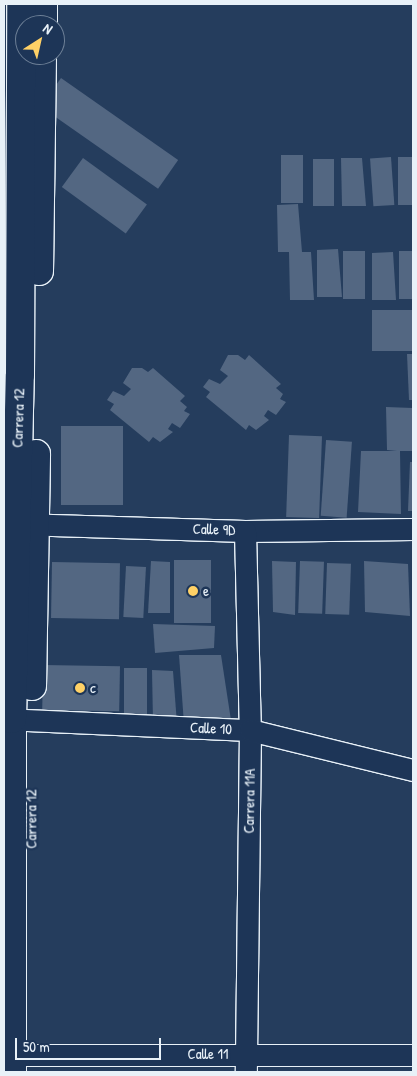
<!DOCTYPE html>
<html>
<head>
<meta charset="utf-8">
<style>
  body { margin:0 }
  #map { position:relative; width:417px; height:1076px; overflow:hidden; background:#253d5d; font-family:"Patrick Hand",sans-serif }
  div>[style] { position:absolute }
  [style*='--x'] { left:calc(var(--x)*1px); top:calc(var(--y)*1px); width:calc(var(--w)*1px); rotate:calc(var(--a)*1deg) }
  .building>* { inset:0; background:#536782; transform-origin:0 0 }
  .roads { filter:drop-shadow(1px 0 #e8f1f8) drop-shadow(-1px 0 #e8f1f8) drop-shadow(0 1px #e8f1f8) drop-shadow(0 -1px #e8f1f8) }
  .street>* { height:21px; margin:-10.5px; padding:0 10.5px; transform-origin:10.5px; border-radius:10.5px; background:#1d3557 }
  .secondary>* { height:28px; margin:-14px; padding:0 14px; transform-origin:14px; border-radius:14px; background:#1d3557 }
  .dots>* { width:14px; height:14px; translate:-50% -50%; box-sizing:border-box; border:2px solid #1d3557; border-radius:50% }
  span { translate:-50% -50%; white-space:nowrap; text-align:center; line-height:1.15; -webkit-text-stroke:5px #1d3557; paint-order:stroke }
  .street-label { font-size:15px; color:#e8f1f8 }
  .poi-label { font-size:15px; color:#e8f1f8 }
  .left { translate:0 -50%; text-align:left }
  .frame { position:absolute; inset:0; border:5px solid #e8f1f8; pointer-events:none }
  .north { position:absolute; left:15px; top:15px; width:50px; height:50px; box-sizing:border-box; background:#1d3557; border:1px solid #6e8097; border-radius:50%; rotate:35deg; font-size:14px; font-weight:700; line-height:20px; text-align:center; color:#e8f1f8 }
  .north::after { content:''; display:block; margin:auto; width:18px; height:22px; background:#ffd166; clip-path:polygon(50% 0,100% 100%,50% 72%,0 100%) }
  .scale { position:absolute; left:15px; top:1038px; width:146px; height:22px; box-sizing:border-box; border:2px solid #e8f1f8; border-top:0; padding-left:6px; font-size:15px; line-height:18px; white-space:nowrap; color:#e8f1f8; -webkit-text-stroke:4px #1d3557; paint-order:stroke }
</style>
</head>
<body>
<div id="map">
  <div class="building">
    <div style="left:61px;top:78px;width:143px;height:35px;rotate:35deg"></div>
    <div style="left:281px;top:155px;width:22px;height:48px"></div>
    <div style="left:391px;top:157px;width:48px;height:21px;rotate:86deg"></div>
    <div style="left:398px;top:157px;width:15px;height:48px"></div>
    <div style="left:83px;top:158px;width:79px;height:36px;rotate:36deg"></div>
    <div style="clip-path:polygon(341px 158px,362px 158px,366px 206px,342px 206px)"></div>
    <div style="left:313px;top:159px;width:21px;height:47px"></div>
    <div style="clip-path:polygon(298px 204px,302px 252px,311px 252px,314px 300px,290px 300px,289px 252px,278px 252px,277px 205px)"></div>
    <div style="clip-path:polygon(338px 249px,342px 297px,317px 297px,317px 250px)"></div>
    <div style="left:343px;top:251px;width:22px;height:48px"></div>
    <div style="left:399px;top:251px;width:14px;height:48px"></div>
    <div style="clip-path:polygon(393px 252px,396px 300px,372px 300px,372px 253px)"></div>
    <div style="left:372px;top:310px;width:41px;height:41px"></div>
    <div style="clip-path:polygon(407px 354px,413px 354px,413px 400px,409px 400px)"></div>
    <div style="clip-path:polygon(228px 355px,238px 355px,245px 360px,249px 355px,281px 384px,276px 388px,283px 394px,280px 399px,286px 402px,276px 415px,268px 410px,264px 416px,269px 420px,256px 430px,249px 425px,246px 430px,206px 397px,210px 392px,203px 387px,209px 379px,220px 384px,228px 376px,220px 370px)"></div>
    <div style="clip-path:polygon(132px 368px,142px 368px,148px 372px,153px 368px,185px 396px,180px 401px,187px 407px,184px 411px,190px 414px,180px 428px,172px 423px,168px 429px,173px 432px,160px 442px,153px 437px,149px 442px,110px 410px,114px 404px,107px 400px,113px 391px,124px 396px,131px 389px,123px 383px)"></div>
    <div style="clip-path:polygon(386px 407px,413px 408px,413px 451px,400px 451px,401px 514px,358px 512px,361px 451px,397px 451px,387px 450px)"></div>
    <div style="left:61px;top:426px;width:62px;height:79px"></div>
    <div style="left:289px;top:435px;width:33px;height:82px;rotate:2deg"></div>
    <div style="left:326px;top:440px;width:26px;height:76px;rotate:4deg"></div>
    <div style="clip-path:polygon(410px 462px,413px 462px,413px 511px,408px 511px)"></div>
    <div style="left:174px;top:560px;width:37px;height:63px"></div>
    <div style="clip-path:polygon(151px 561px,170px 562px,170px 613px,148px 613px)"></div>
    <div style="clip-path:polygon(272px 561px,296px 562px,295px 615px,273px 612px)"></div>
    <div style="left:300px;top:561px;width:24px;height:52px;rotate:2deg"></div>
    <div style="clip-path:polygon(364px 561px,408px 564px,410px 616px,365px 612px)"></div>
    <div style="left:52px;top:562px;width:68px;height:56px;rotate:1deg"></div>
    <div style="left:327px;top:563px;width:24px;height:51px;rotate:2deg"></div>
    <div style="left:126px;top:566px;width:20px;height:51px;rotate:3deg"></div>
    <div style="clip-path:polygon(153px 624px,215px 626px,214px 648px,155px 653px)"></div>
    <div style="clip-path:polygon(179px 655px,221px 655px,232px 727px,184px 724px)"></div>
    <div style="left:43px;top:665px;width:77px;height:45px;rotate:1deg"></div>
    <div style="left:124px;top:668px;width:23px;height:48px"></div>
    <div style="clip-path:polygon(152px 670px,173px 671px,177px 724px,153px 722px)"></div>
  </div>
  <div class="roads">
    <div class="street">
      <div style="--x:20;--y:524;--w:225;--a:1.8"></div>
      <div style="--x:245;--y:531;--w:168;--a:-0.7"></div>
      <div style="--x:245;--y:531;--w:199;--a:88.6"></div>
      <div style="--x:250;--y:730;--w:342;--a:90.7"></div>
      <div style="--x:4;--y:719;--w:246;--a:2.6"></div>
      <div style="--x:250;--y:730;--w:168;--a:13.8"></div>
      <div style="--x:4;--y:1055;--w:409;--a:0"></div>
    </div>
    <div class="secondary">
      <div style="--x:43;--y:25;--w:21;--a:-90"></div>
      <div style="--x:39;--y:271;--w:216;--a:-89.2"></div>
      <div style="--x:32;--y:686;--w:232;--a:-89"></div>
      <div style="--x:12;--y:1072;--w:353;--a:-90"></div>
      <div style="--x:12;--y:719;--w:344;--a:-88.7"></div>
      <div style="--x:20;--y:375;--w:371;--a:-89.8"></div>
    </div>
  </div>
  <div class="dots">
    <div style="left:193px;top:591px;background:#ffd166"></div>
    <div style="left:80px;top:688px;background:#ffd166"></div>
  </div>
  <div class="street-label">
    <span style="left:18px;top:418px;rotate:-88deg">Carrera 12</span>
    <span style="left:214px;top:529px;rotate:2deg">Calle 9D</span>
    <span style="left:211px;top:728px;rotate:3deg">Calle 10</span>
    <span style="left:249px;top:801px;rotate:-89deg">Carrera 11A</span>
    <span style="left:31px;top:819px;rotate:-90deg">Carrera 12</span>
    <span style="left:208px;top:1054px">Calle 11</span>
  </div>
  <div class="poi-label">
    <span class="left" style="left:203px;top:591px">e</span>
    <span class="left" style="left:90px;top:688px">c</span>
  </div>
  <div class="frame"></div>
  <div class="north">N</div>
  <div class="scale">50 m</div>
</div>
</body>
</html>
